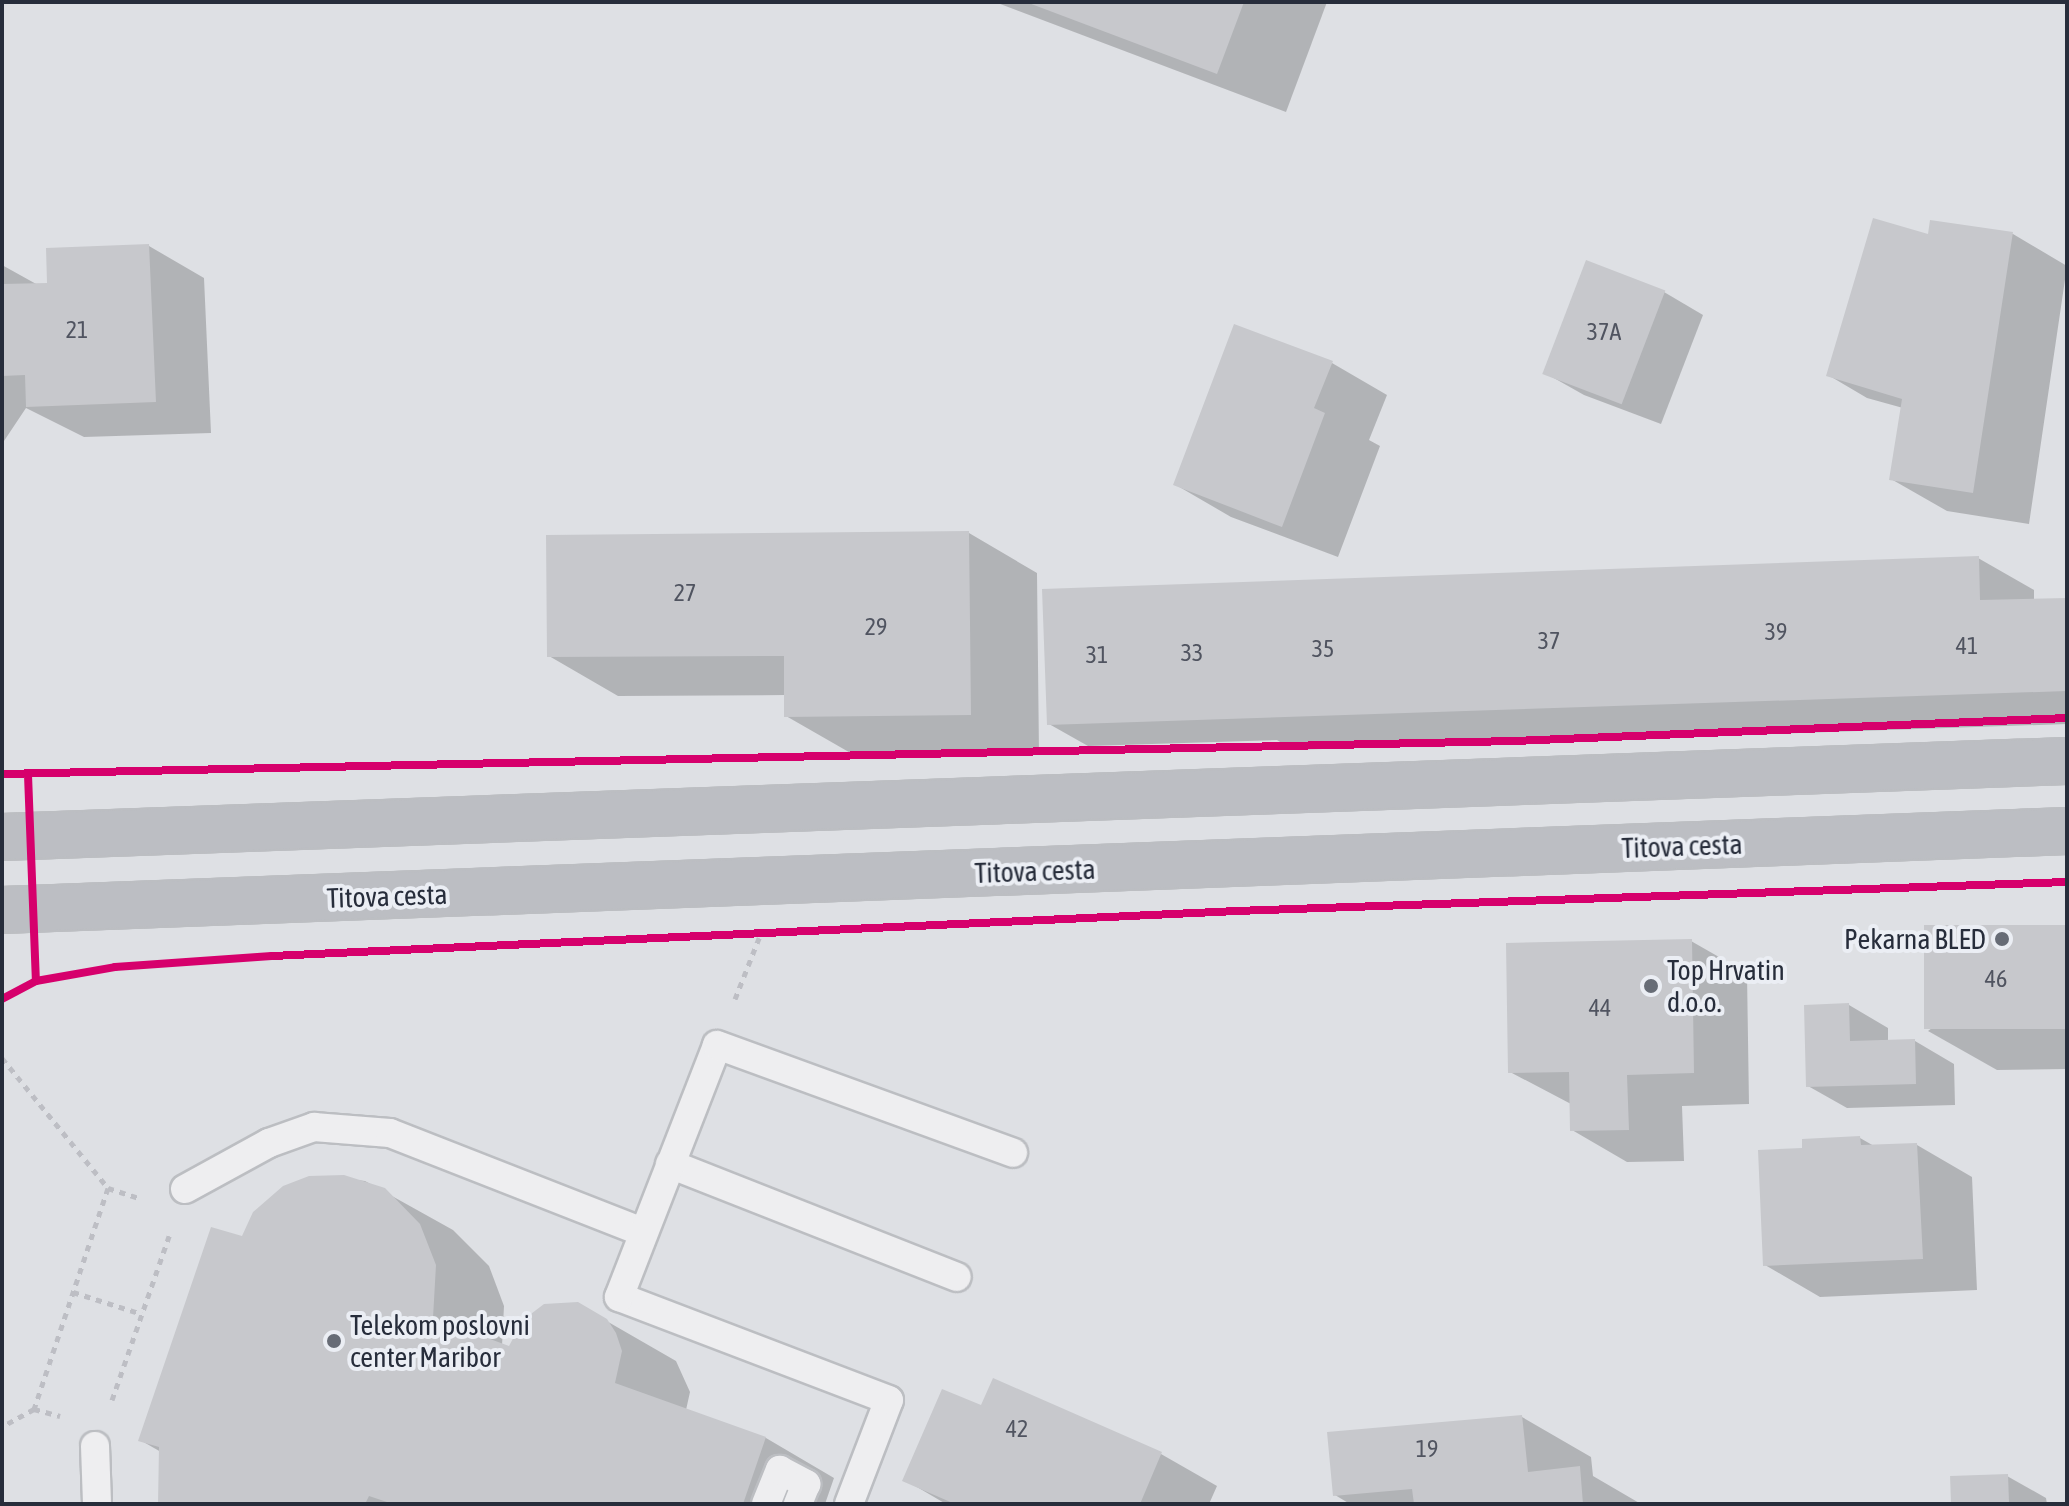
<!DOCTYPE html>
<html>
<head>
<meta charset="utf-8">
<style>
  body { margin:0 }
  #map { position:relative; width:2069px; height:1506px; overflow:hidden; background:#dee0e4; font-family:"Asap Condensed",sans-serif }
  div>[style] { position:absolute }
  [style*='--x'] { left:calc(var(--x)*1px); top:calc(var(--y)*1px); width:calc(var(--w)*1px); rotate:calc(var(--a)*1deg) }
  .shadow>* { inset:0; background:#0003 }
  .building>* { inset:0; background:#c7c8cc; transform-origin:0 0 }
  .path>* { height:5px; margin-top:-2.5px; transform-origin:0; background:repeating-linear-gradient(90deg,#bdbec4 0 6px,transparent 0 12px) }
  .roads { filter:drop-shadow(2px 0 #bcbec2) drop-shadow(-2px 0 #bcbec2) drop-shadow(0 2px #bcbec2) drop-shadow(0 -2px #bcbec2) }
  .lane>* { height:28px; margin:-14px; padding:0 14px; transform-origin:14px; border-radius:14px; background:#eeeef0 }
  .secondary>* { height:44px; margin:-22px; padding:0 22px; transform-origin:22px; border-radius:22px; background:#bcbec3 }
  .cycleway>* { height:8px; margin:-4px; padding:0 4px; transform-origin:4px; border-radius:4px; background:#d6006c }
  .dots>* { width:22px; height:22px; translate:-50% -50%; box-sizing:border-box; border:4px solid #ebeef4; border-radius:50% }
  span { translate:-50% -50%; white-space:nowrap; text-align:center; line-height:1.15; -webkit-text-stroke:8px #ebeef4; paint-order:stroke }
  .number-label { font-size:24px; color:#505460 }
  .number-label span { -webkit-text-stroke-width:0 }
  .street-label { font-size:28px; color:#272d3b }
  .poi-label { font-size:28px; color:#272d3b }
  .right { translate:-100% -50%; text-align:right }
  .left { translate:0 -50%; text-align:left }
  .frame { position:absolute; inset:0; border:4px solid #272d3b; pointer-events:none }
</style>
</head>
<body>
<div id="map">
  <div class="shadow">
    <div style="clip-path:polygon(995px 2px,1327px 2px,1286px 112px)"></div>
    <div style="clip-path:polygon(2013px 234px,2067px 266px,2029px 524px,1947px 511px,1891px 479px,1903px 408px,1867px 398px,1828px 375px,1937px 239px)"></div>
    <div style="clip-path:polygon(149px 246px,204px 278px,211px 433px,84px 437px,26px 408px,2px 444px,2px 265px,38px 285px,49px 285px)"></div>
    <div style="clip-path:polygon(1664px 292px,1703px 315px,1661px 424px,1584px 395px,1545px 373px)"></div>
    <div style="clip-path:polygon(1332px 363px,1387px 395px,1369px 440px,1380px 446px,1338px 557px,1231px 517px,1176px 485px)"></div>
    <div style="clip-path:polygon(969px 533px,1037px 573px,1039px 754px,854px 755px,786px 716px,786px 695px,618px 696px,549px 656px)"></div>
    <div style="clip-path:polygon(1978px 558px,2034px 590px,2034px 600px,2067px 600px,2067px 724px,1293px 750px,1277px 740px,1088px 746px,1049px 724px)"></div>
    <div style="clip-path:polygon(2067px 927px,2067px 1069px,1997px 1070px,1928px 1031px)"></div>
    <div style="clip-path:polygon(1691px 941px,1747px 973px,1749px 1104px,1682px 1106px,1684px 1161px,1627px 1162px,1572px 1130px,1571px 1104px,1510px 1072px)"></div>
    <div style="clip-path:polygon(1849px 1005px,1888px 1028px,1888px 1042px,1915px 1041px,1954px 1064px,1955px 1105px,1847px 1108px,1808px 1086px)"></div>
    <div style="clip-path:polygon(1860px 1138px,1874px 1146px,1917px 1145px,1972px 1177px,1977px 1290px,1820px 1297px,1765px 1265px,1804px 1150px)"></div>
    <div style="clip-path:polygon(326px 1176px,365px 1181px,453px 1230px,489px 1266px,504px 1306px,502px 1346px,510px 1348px,577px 1304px,676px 1361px,690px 1392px,686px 1410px,766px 1438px,834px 1478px,825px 1504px,160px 1504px,161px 1452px,140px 1440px,243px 1239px)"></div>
    <div style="clip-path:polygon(994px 1381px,1161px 1454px,1217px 1486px,1209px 1504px,946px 1504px,905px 1480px,982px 1408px)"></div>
    <div style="clip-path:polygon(1522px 1417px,1591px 1457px,1593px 1476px,1641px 1504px,1350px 1504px,1335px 1495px)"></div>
    <div style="clip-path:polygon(2007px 1476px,2046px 1498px,2047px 1504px,1953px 1504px)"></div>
  </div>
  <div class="building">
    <div style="clip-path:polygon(1026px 2px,1244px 2px,1217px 74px)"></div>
    <div style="clip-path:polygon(1873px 218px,1928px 234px,1930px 220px,2013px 232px,1973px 493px,1889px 480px,1902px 399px,1826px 376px)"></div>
    <div style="clip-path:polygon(149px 244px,156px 402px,26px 407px,25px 375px,2px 376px,2px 284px,47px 283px,46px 248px)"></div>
    <div style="left:1586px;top:260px;width:85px;height:122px;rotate:21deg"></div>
    <div style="clip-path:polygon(1234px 324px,1333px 361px,1314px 408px,1325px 413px,1282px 527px,1173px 485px)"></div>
    <div style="clip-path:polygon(969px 531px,971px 715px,784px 717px,784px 656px,547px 657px,546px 535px)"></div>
    <div style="clip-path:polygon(1979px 556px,1980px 600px,2067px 598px,2067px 691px,1047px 725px,1042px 589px)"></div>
    <div style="left:2067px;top:925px;width:104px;height:143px;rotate:90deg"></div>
    <div style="clip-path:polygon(1692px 939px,1694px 1073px,1627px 1075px,1629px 1130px,1570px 1131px,1569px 1072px,1508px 1073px,1506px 943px)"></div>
    <div style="clip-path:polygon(1849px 1003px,1850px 1041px,1915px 1039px,1916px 1084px,1806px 1087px,1804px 1005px)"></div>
    <div style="clip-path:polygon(1860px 1136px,1861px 1145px,1917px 1143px,1923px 1259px,1763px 1266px,1758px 1150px,1802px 1148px,1802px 1139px)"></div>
    <div style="clip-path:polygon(344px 1175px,385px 1188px,420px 1224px,436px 1265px,433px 1318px,509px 1346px,523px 1320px,544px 1304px,578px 1302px,607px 1319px,616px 1333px,622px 1351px,615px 1383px,766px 1437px,743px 1504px,393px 1504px,369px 1496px,365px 1504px,158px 1504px,159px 1447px,138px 1441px,211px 1227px,242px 1236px,253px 1212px,283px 1186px,309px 1176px)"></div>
    <div style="clip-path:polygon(993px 1378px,1162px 1452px,1140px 1504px,955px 1504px,902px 1481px,942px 1389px,981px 1405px)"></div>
    <div style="clip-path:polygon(1522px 1415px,1528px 1472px,1580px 1466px,1583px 1504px,1414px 1504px,1412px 1489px,1333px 1496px,1327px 1432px)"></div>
    <div style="left:2008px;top:1474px;width:30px;height:58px;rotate:88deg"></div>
  </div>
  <div class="path">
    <div style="--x:735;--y:999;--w:66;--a:-68.5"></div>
    <div style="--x:2;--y:1058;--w:168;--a:50.8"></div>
    <div style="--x:108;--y:1188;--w:233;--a:108.5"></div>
    <div style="--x:34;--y:1409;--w:37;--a:151"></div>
    <div style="--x:108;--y:1188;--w:32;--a:18"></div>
    <div style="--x:73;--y:1292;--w:72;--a:17.7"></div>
    <div style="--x:112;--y:1400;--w:174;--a:-70.8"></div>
    <div style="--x:34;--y:1409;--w:27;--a:15"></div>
  </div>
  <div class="roads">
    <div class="lane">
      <div style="--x:670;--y:1164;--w:308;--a:21.5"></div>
      <div style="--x:185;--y:1189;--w:96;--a:-28.7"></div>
      <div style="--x:269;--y:1143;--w:48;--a:-19.6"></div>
      <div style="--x:314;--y:1127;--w:76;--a:4.5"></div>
      <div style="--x:390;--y:1133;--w:272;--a:21.4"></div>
      <div style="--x:95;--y:1446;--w:58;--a:88"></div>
      <div style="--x:766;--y:1504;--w:37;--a:-68"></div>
      <div style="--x:780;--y:1470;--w:30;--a:28"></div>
      <div style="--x:806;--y:1484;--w:22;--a:112"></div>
      <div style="--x:849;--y:1504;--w:111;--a:-69"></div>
      <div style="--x:889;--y:1400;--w:289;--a:-159.1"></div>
      <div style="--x:619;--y:1297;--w:270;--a:-68.7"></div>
      <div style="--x:717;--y:1045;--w:315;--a:20"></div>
    </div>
    <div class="secondary">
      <div style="--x:2;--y:837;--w:2066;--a:-2.11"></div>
      <div style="--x:2;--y:910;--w:2067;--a:-2.19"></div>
    </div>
  </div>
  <div class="cycleway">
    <div style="--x:2;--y:774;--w:1512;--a:-1.25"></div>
    <div style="--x:1514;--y:741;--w:553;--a:-2.38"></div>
    <div style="--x:28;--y:775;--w:206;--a:87.8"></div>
    <div style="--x:2;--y:999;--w:38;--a:-28"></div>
    <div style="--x:36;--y:981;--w:80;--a:-10"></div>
    <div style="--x:115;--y:967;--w:157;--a:-4"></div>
    <div style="--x:272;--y:956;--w:965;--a:-2.67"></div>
    <div style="--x:1236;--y:911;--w:832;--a:-2"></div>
  </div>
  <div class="dots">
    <div style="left:2002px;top:939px;background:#676c76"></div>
    <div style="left:1651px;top:986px;background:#676c76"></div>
    <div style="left:334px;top:1341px;background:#676c76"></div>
  </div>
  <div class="number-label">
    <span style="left:77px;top:330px">21</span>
    <span style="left:1604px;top:332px">37A</span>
    <span style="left:685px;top:593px">27</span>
    <span style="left:876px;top:627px">29</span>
    <span style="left:1776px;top:632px">39</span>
    <span style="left:1549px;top:641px">37</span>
    <span style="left:1967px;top:646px">41</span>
    <span style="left:1323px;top:649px">35</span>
    <span style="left:1192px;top:653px">33</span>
    <span style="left:1097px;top:655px">31</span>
    <span style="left:1996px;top:979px">46</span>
    <span style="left:1600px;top:1008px">44</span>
    <span style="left:1017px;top:1429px">42</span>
    <span style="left:1427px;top:1449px">19</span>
  </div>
  <div class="street-label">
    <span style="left:1682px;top:846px;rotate:-2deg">Titova cesta</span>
    <span style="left:1035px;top:871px;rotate:-2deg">Titova cesta</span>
    <span style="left:387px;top:896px;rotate:-2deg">Titova cesta</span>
  </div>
  <div class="poi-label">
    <span class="right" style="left:1986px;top:939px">Pekarna BLED</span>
    <span class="left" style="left:1667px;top:986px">Top Hrvatin<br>d.o.o.</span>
    <span class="left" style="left:350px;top:1341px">Telekom poslovni<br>center Maribor</span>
  </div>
  <div class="frame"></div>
</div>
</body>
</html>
